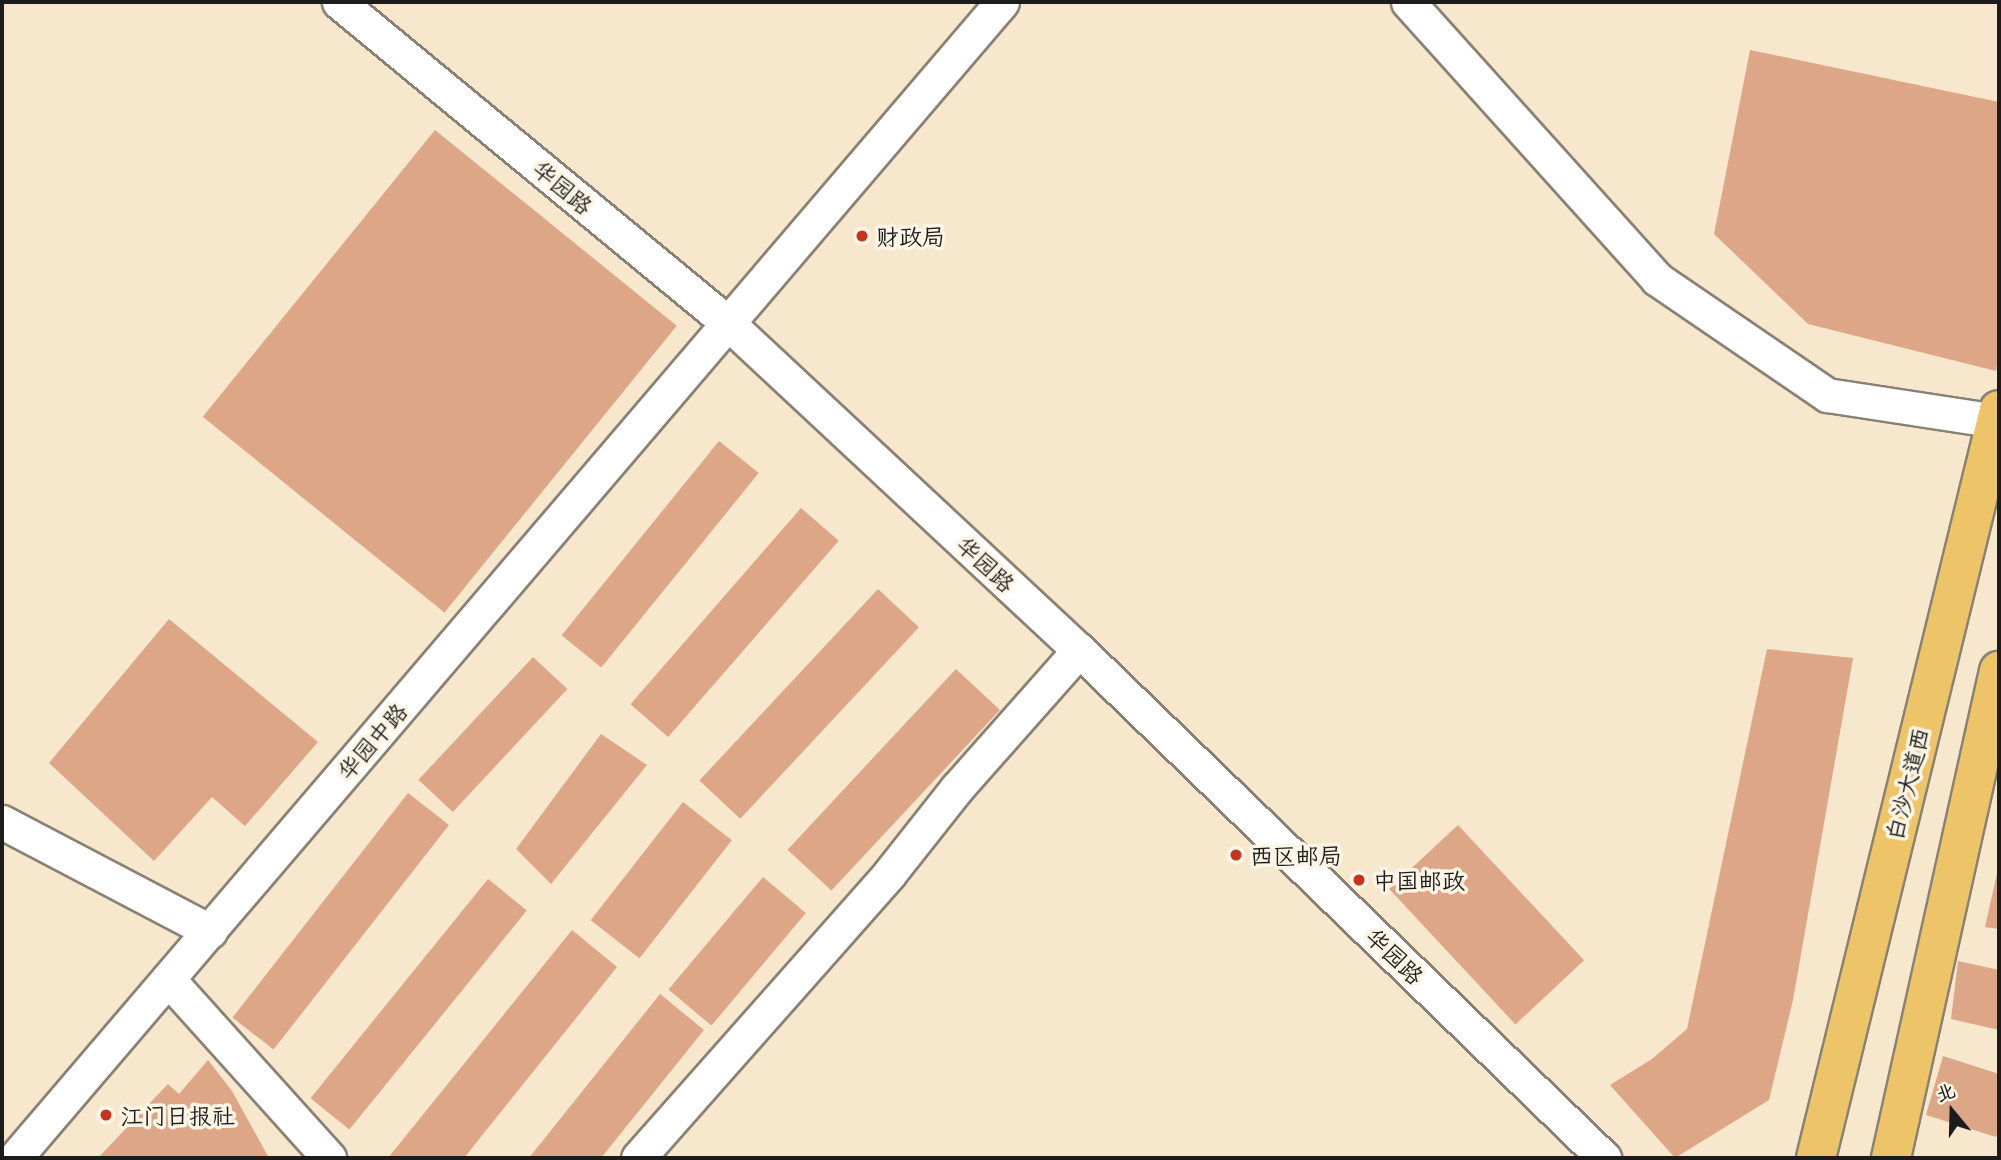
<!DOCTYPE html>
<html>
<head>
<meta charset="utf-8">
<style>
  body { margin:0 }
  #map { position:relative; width:2001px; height:1160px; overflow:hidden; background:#f6e7cd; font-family:"Playpen Sans","LXGW WenKai TC",sans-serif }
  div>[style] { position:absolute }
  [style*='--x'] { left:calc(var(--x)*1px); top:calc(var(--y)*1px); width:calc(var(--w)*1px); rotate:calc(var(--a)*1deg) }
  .building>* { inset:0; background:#dda687; transform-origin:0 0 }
  .roads { filter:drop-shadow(2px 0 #898274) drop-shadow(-2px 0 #898274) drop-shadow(0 2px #898274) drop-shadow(0 -2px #898274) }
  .minor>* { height:33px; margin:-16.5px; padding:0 16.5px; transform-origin:16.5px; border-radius:16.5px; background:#fff }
  .major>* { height:38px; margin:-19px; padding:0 19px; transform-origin:19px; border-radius:19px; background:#eec469 }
  .dots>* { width:19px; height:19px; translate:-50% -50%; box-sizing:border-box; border:4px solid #fcf5e5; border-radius:50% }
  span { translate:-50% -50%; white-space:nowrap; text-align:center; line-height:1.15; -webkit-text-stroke:7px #fcf5e5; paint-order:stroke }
  .street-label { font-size:23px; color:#1c1c1c }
  .poi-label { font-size:23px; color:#1c1c1c }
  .left { translate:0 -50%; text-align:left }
  .frame { position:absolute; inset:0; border:4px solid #1c1c1c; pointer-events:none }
  .north { position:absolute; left:1917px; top:1076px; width:70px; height:70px; -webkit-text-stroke:5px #fcf5e5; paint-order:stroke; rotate:341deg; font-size:19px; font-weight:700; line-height:28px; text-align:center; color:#1c1c1c }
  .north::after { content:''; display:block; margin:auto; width:24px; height:32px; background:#1c1c1c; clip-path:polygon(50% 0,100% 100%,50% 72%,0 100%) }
</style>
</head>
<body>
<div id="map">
  <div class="building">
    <div style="clip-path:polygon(1750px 50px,1999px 102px,1999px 352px,1996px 371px,1808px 324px,1714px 234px)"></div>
    <div style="left:435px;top:130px;width:311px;height:369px;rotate:39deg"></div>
    <div style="left:719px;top:441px;width:51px;height:250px;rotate:39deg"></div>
    <div style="left:801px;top:508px;width:50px;height:260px;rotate:41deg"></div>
    <div style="left:878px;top:589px;width:56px;height:262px;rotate:43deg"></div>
    <div style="clip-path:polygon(169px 619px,318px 742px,245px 826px,212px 797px,154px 861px,49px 763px)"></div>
    <div style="clip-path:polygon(1767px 649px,1853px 658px,1793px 1000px,1769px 1100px,1675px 1158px,1610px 1085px,1652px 1059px,1687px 1029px)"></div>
    <div style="left:533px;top:657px;width:47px;height:168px;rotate:43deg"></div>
    <div style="left:956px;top:669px;width:60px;height:247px;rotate:43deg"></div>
    <div style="clip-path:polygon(601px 734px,647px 765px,551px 884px,516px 849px)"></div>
    <div style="left:408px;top:793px;width:52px;height:285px;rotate:38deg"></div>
    <div style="left:683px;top:802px;width:62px;height:150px;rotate:38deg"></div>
    <div style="left:1458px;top:825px;width:185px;height:94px;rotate:47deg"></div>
    <div style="clip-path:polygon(1998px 869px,1999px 869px,1999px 929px,1985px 927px)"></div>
    <div style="left:763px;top:877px;width:56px;height:147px;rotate:40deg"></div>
    <div style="left:488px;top:879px;width:50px;height:282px;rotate:39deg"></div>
    <div style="clip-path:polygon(572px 930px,617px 967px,464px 1158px,388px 1158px)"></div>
    <div style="clip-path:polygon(1958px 961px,1999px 970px,1999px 1030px,1951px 1019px)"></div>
    <div style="clip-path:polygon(660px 994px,704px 1030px,601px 1158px,529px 1158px)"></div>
    <div style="clip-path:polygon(1943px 1056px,1999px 1074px,1999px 1128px,1996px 1137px,1926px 1115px)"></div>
    <div style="clip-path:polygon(208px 1060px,232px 1091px,269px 1158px,98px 1158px,168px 1084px,179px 1094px)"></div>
  </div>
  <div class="roads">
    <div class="minor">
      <div style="--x:339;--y:2;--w:506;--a:39.54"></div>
      <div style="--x:729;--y:324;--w:478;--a:43"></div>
      <div style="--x:1079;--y:650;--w:731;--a:44.06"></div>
      <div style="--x:1408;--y:2;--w:372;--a:48"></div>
      <div style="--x:1657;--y:279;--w:206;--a:34.3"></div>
      <div style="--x:1827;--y:395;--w:172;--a:8.7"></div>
      <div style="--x:2;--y:822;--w:235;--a:27.7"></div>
      <div style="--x:168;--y:979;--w:241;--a:48"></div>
      <div style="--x:15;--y:1158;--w:1520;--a:-49.51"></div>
      <div style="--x:638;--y:1158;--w:379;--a:-48.5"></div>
      <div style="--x:889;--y:874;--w:110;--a:-51.7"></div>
      <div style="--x:957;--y:788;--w:184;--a:-48.5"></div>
    </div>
    <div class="major">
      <div style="--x:1816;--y:1158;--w:770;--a:-76.25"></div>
      <div style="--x:1891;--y:1158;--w:499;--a:-77.5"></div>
    </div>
  </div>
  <div class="dots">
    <div style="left:862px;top:236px;background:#c8321e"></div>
    <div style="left:1236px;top:855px;background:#c8321e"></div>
    <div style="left:1359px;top:880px;background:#c8321e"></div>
    <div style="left:106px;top:1115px;background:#c8321e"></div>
  </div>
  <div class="street-label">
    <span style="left:563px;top:187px;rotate:40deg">华园路</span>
    <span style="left:986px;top:564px;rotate:43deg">华园路</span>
    <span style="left:372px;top:741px;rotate:-49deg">华园中路</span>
    <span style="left:1907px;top:784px;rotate:-76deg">白沙大道西</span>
    <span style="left:1395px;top:956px;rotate:44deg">华园路</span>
  </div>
  <div class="poi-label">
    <span class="left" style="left:876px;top:236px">财政局</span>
    <span class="left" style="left:1250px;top:855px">西区邮局</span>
    <span class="left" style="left:1373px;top:880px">中国邮政</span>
    <span class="left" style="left:120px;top:1115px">江门日报社</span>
  </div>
  <div class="frame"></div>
  <div class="north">北</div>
</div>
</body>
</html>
